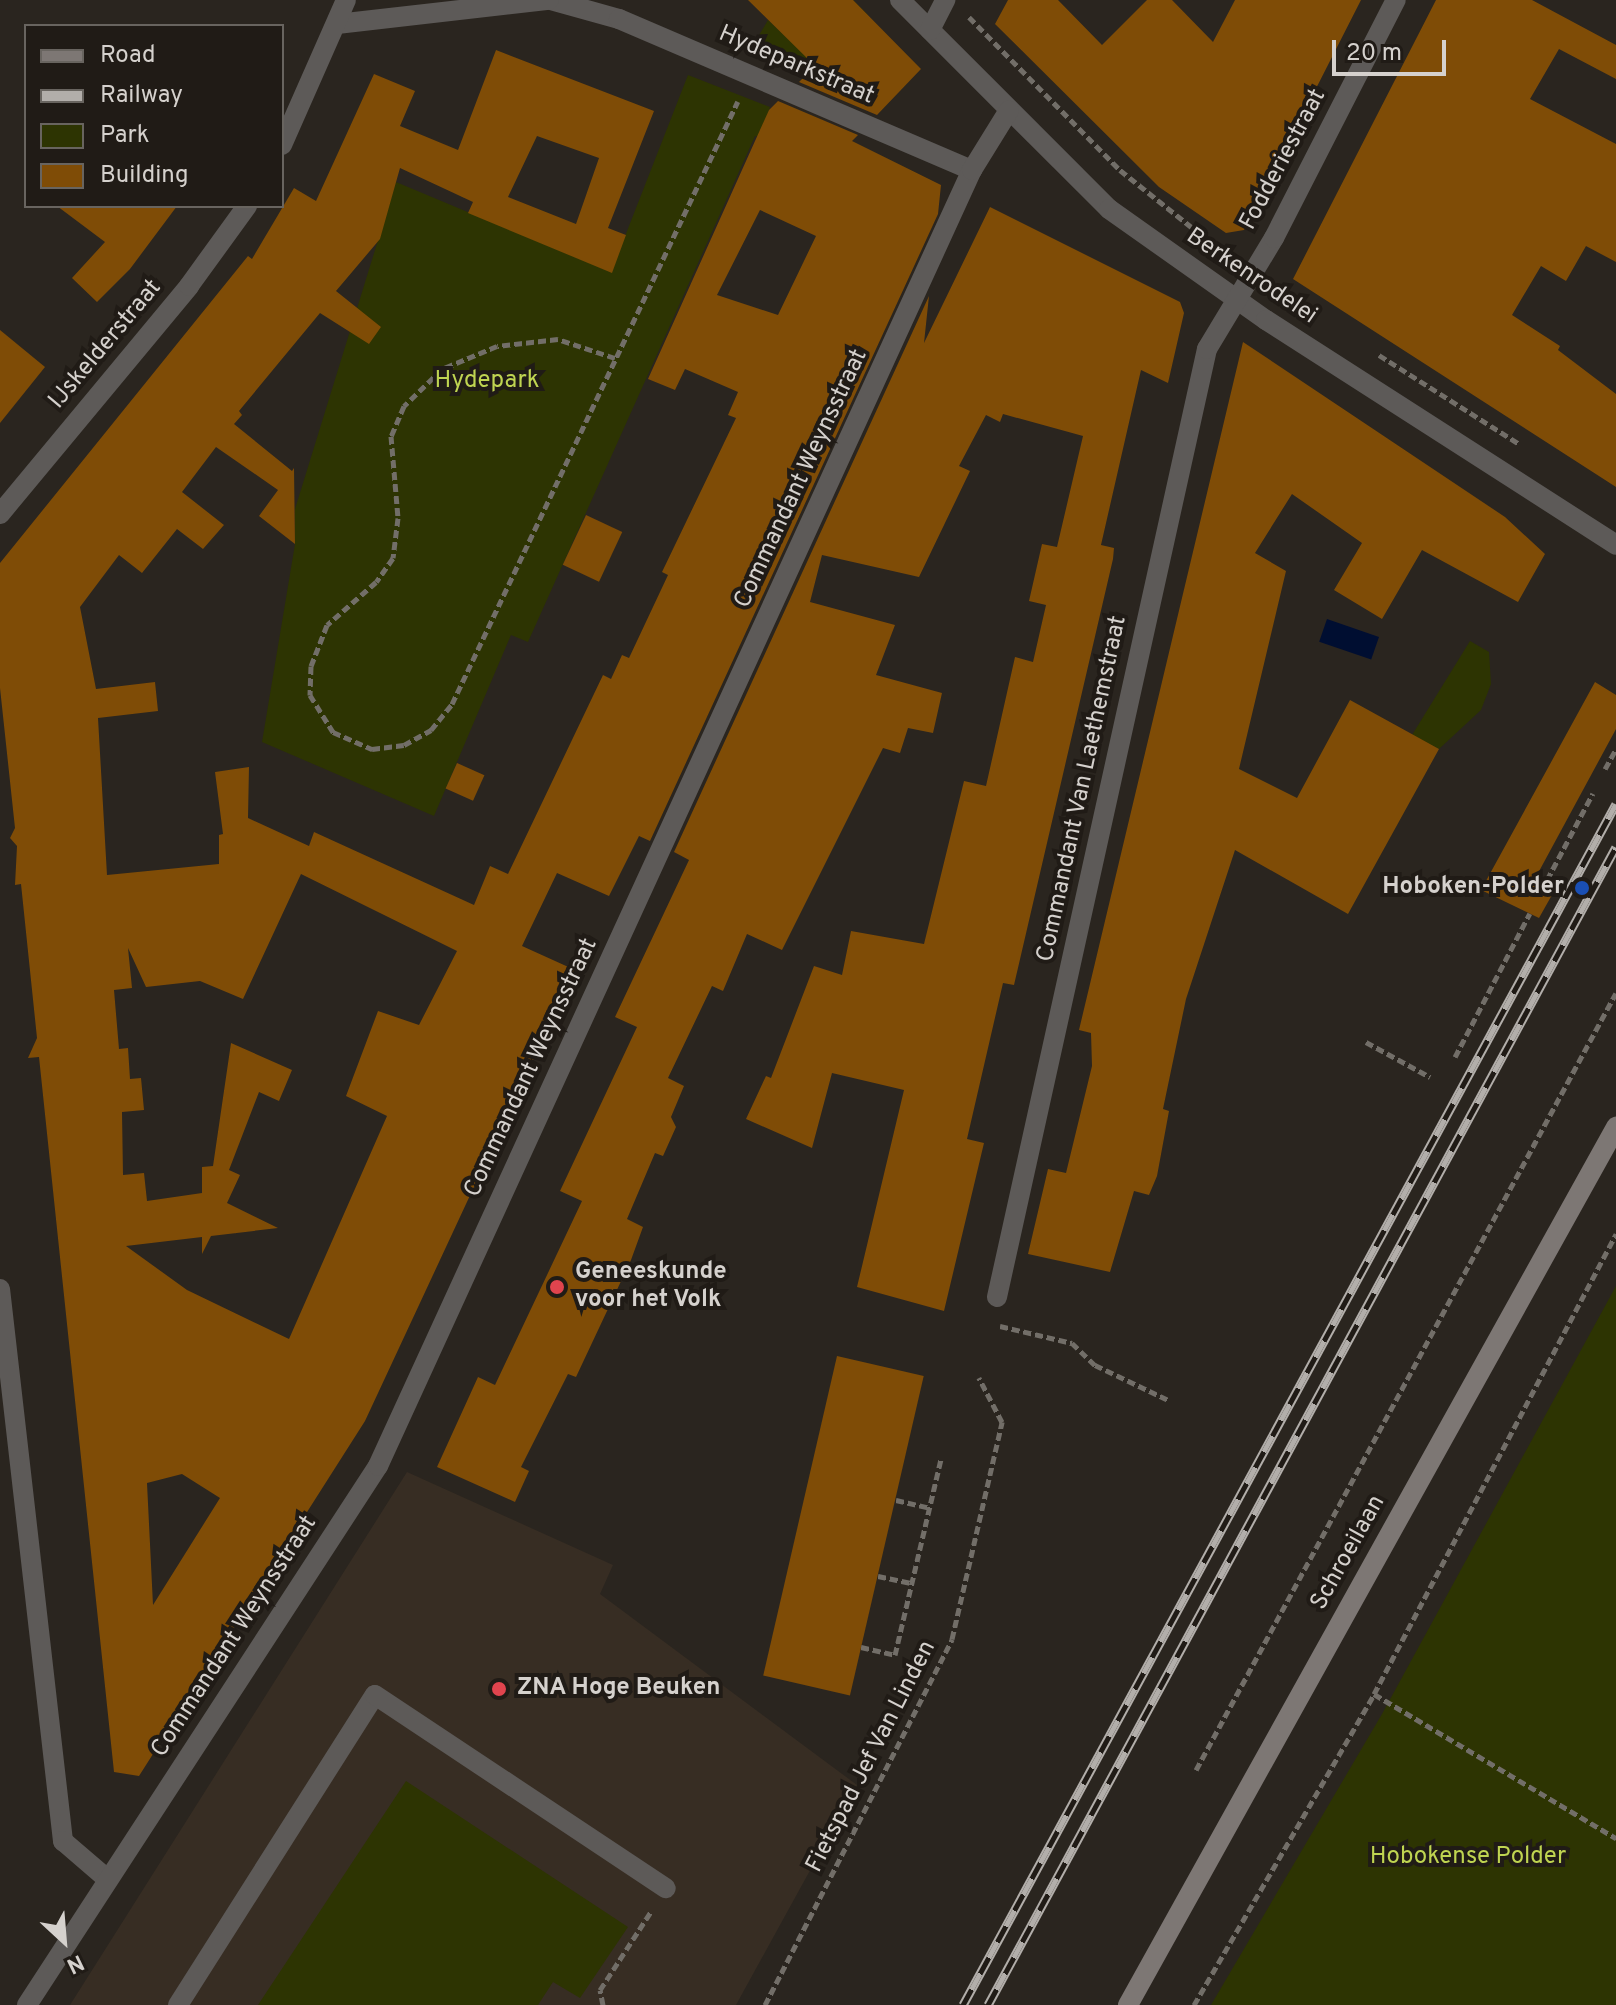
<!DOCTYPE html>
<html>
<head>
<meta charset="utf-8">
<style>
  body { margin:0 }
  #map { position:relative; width:1616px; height:2005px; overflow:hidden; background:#2a251f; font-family:Overpass,sans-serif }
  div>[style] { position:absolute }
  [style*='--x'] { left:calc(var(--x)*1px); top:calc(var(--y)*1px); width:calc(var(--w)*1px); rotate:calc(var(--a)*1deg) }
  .built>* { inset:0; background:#372d23 }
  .green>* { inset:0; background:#2d3402 }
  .water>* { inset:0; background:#000e31; transform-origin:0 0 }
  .building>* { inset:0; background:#7f4c06; transform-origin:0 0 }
  .path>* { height:5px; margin-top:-2.5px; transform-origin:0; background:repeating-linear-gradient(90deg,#726e68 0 8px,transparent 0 12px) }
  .lane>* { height:20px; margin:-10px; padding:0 10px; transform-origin:10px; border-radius:10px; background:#5d5a58 }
  .street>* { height:20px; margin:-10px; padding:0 10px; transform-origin:10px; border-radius:10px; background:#5d5a58 }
  .secondary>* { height:20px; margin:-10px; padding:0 10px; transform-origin:10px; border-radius:10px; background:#7d7774 }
  .rail>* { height:9px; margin-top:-4.5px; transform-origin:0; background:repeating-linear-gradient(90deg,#201b16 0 18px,#b2aeaa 0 36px); box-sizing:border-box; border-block:2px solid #b2aeaa }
  .dots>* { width:22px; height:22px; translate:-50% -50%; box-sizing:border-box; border:4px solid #201b16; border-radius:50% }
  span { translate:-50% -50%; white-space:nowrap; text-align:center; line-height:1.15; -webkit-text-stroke:8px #201b16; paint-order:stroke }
  .street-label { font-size:24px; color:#d5d1cd }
  .park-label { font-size:24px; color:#bfd451 }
  .poi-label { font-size:24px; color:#d5d1cd; font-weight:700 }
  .right { translate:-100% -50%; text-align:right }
  .left { translate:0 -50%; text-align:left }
  .legend { position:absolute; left:24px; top:24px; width:260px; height:184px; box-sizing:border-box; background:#201b16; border:2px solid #68645f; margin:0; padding:10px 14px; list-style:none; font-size:24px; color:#d5d1cd }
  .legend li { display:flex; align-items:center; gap:16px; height:40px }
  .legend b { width:40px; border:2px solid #68645f }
  .north { position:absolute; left:24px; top:1901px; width:80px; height:80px; -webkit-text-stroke:6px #201b16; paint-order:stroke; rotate:154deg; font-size:22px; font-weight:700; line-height:32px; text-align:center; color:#d5d1cd }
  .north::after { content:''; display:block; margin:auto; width:28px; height:36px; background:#d5d1cd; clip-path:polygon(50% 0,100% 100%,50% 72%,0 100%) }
  .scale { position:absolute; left:1332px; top:40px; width:114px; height:36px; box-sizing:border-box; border:4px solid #d5d1cd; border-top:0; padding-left:10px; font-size:24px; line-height:28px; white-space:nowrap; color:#d5d1cd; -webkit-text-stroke:6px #201b16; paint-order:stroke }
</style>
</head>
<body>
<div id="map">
  <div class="built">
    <div style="clip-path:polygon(407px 1472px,613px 1565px,600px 1594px,857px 1785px,736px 2005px,70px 2005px)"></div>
  </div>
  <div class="green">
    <div style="clip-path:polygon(828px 0,853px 0,868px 15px,806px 74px,751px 49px,768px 20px,788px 39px)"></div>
    <div style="clip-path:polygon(688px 75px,770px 107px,760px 137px,755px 136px,528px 642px,511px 635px,434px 816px,262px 742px,295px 544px,295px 509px,396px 182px,611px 272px)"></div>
    <div style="clip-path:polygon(1470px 641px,1489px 652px,1491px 684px,1481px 710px,1439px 749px,1412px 735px)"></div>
    <div style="clip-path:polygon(1616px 1286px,1616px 2005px,1211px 2005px,1382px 1714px)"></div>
    <div style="clip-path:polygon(406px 1781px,628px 1927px,580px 1998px,553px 1982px,538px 2005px,258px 2005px)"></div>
  </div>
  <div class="water">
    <div style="left:1327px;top:619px;width:55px;height:24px;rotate:19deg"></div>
  </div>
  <div class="building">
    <div style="clip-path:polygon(748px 0,853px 0,921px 69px,877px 115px,799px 82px,815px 66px)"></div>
    <div style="clip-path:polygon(1008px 0,1058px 0,1102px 45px,1147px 0,1172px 0,1213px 42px,1235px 0,1361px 0,1244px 230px,1226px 233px,1159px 187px,995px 24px)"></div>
    <div style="clip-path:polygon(1436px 0,1532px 0,1616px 45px,1616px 79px,1559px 49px,1530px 99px,1616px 144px,1616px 262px,1586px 246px,1566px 281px,1541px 266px,1512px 315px,1560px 346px,1558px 350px,1616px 394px,1616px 487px,1293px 279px)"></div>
    <div style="clip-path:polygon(evenodd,496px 50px,654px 111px,608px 228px,626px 235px,612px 273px,468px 213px,473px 202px,400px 168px,380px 239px,336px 291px,381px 327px,369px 344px,320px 313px,239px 411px,242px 415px,234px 424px,292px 471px,294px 468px,295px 544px,259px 516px,278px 490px,216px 447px,182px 492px,224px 525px,203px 549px,177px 529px,142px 573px,119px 555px,80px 607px,96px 689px,155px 682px,158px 711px,98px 718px,107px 875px,219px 864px,219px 835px,223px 834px,215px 772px,249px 767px,248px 818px,309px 846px,314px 832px,474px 905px,490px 866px,508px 874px,603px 675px,611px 679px,622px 655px,629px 658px,668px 575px,662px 572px,736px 418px,728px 415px,738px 392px,685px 369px,675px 390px,648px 379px,769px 110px,778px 101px,858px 135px,852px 141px,941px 185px,938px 214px,650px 841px,639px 836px,609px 896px,557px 873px,522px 946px,575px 970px,365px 1421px,139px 1776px,114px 1772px,39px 1057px,28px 1058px,37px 1038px,21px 884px,15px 885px,17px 846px,10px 838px,15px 828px,0 688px,0 563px,248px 256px,252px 259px,294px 188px,316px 201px,374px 74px,415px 91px,400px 126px,458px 150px,496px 50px,537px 136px,599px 158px,576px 224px,508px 197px,537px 136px,496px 50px,760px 210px,816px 236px,778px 315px,717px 295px,760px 210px,496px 50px,301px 874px,457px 951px,419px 1025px,378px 1011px,346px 1096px,387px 1116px,289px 1339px,187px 1290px,126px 1246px,202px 1237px,202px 1254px,211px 1236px,278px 1228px,227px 1203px,240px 1175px,229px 1170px,259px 1092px,279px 1101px,292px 1070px,231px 1043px,213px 1166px,202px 1167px,202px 1193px,147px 1201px,144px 1173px,123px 1175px,122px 1112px,144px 1110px,141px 1078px,130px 1079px,128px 1048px,119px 1049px,114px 990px,132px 988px,128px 948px,146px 987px,200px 981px,243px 999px,301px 874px,496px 50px,182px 1474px,220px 1498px,153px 1605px,147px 1483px,182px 1474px)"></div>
    <div style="clip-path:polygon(57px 206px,177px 206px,130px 269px,97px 302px,72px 278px,105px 242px)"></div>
    <div style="clip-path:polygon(990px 207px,1180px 302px,1184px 313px,1168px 383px,1141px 370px,1101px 545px,1114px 548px,1113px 559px,1014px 985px,1003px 983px,967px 1139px,984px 1143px,944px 1311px,857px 1287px,904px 1090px,832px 1073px,812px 1148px,746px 1119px,766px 1076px,771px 1078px,814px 966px,842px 975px,851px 931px,924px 944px,964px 781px,986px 786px,1015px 657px,1033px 662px,1046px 605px,1029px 601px,1042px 544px,1057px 547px,1083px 436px,1003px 414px,1000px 422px,986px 415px,959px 466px,970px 471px,919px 577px,822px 555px,810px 602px,895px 625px,876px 675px,942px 693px,933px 733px,908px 728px,900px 753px,883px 748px,782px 950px,747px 934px,723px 991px,712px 986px,668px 1078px,684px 1086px,671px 1117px,676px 1127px,663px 1156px,655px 1153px,627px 1219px,643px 1227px,631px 1260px,576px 1377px,568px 1374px,521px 1467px,529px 1471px,515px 1502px,437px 1467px,478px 1377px,495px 1385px,582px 1201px,560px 1191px,637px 1027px,615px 1017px,689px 860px,674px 852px,929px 296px,924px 343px)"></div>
    <div style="clip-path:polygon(0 330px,45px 367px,0 423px)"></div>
    <div style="clip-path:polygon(1243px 342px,1505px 517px,1545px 554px,1518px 602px,1422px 550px,1382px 619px,1334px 590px,1362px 543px,1292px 494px,1255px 553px,1286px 571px,1239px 769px,1297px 798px,1350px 700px,1439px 749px,1348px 914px,1235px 850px,1186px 999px,1163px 1109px,1169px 1111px,1157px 1176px,1149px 1195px,1134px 1191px,1110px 1272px,1028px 1254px,1048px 1169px,1066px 1173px,1092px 1066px,1091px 1033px,1079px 1030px)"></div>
    <div style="left:586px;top:515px;width:40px;height:55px;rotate:25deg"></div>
    <div style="clip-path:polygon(1595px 682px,1616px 695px,1616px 729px,1537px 875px,1557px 886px,1539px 918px,1481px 890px)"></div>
    <div style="left:457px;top:763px;width:30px;height:28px;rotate:24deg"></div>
    <div style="left:837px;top:1356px;width:89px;height:328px;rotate:13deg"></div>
  </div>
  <div class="path">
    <div style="--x:969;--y:17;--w:215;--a:45.4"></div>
    <div style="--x:1120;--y:170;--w:127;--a:38.6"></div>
    <div style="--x:1379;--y:355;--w:166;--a:32.4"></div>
    <div style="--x:615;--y:358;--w:60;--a:-161.6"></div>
    <div style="--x:558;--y:339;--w:61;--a:173.5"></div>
    <div style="--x:497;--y:346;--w:60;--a:157.3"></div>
    <div style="--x:442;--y:369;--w:53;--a:135.8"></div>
    <div style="--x:404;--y:406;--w:33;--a:113"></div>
    <div style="--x:391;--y:436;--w:82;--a:85.1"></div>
    <div style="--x:398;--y:518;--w:40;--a:97.1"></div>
    <div style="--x:393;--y:558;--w:29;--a:125"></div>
    <div style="--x:376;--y:582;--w:65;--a:138.7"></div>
    <div style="--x:327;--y:625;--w:44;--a:111.3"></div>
    <div style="--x:311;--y:666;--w:29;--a:92"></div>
    <div style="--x:310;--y:695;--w:44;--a:58.1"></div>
    <div style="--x:333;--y:732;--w:43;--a:23.6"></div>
    <div style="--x:372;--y:749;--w:32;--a:-7"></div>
    <div style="--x:404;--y:745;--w:31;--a:-29"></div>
    <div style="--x:431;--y:730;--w:33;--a:-51"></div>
    <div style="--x:452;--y:704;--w:667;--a:-64.63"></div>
    <div style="--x:1605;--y:769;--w:23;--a:-61"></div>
    <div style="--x:1547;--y:880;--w:98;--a:-62.1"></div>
    <div style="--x:1366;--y:1042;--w:73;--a:28.7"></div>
    <div style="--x:1455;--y:1057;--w:162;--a:-62.5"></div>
    <div style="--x:1000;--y:1326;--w:74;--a:13.3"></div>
    <div style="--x:1072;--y:1343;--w:32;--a:44"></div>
    <div style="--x:1095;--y:1365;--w:83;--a:25.6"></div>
    <div style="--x:896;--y:1500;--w:35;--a:13"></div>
    <div style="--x:878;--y:1576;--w:35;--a:12"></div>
    <div style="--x:861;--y:1647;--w:35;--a:13"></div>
    <div style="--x:895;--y:1655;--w:201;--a:-76.8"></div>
    <div style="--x:1374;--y:1694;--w:282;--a:30.8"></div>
    <div style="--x:1196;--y:1770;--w:883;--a:-61.61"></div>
    <div style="--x:603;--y:2005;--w:15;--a:-101"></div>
    <div style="--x:600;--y:1990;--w:95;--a:-57"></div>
    <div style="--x:765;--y:2005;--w:411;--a:-62.9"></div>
    <div style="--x:952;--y:1639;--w:223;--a:-77"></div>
    <div style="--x:1002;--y:1422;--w:50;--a:-117.6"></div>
    <div style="--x:1194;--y:2005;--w:359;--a:-59.9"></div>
    <div style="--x:1374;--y:1694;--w:520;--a:-62.25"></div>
  </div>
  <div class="lane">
    <div style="--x:178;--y:2005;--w:367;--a:-57.6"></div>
    <div style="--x:375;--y:1695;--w:349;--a:33.6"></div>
  </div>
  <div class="street">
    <div style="--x:551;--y:0;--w:71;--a:15.6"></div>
    <div style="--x:619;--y:19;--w:384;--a:23.2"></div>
    <div style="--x:900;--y:0;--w:296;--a:45"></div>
    <div style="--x:1109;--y:209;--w:192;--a:35.3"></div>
    <div style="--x:1266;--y:320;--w:416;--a:32.7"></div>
    <div style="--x:337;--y:24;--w:213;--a:-6.5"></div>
    <div style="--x:930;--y:30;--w:34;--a:-63"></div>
    <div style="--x:282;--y:145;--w:158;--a:-66.2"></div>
    <div style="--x:0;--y:514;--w:296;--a:-50.3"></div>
    <div style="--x:189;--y:286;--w:99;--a:-54.1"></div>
    <div style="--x:0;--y:1289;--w:556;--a:83.49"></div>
    <div style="--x:63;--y:1841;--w:57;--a:40.7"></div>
    <div style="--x:997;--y:1297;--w:971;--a:-77.51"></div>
    <div style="--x:1207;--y:349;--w:130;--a:-58.9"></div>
    <div style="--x:1274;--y:238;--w:267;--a:-62.9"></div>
    <div style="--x:27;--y:2005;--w:643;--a:-56.93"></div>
    <div style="--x:378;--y:1466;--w:1426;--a:-65.38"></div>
    <div style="--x:972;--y:170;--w:70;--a:-58.3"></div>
  </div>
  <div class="secondary">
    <div style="--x:1128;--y:2005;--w:1005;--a:-60.93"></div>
  </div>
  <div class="rail">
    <div style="--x:963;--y:2005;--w:1367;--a:-61.47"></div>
    <div style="--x:988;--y:2005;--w:1317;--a:-61.53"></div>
  </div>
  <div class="dots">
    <div style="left:1582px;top:888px;background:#1a4fb4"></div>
    <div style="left:557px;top:1287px;background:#e0444e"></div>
    <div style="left:499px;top:1689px;background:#e0444e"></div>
  </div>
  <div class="street-label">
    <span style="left:796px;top:66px;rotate:23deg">Hydeparkstraat</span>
    <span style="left:1284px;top:160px;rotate:-62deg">Fodderiestraat</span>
    <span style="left:1251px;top:277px;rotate:34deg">Berkenrodelei</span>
    <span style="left:106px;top:345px;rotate:-50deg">IJskelderstraat</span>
    <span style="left:802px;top:479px;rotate:-65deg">Commandant Weynsstraat</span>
    <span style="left:1083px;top:789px;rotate:-78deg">Commandant Van Laethemstraat</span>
    <span style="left:532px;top:1068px;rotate:-65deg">Commandant Weynsstraat</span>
    <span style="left:1349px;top:1553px;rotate:-61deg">Schroeilaan</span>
    <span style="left:235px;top:1637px;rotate:-57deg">Commandant Weynsstraat</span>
    <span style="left:872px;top:1757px;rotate:-63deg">Fietspad Jef Van Linden</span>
  </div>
  <div class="park-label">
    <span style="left:487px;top:382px">Hydepark</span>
    <span style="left:1468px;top:1858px">Hobokense Polder</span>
  </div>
  <div class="poi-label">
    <span class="right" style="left:1564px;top:888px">Hoboken-Polder</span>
    <span class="left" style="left:575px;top:1287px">Geneeskunde<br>voor het Volk</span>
    <span class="left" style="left:517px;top:1689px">ZNA Hoge Beuken</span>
  </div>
  <ul class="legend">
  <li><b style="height:10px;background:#7d7774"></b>Road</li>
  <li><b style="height:10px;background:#b2aeaa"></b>Railway</li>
  <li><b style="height:22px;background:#2d3402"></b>Park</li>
  <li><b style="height:22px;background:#7f4c06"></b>Building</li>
  </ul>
  <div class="north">N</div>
  <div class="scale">20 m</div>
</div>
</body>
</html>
